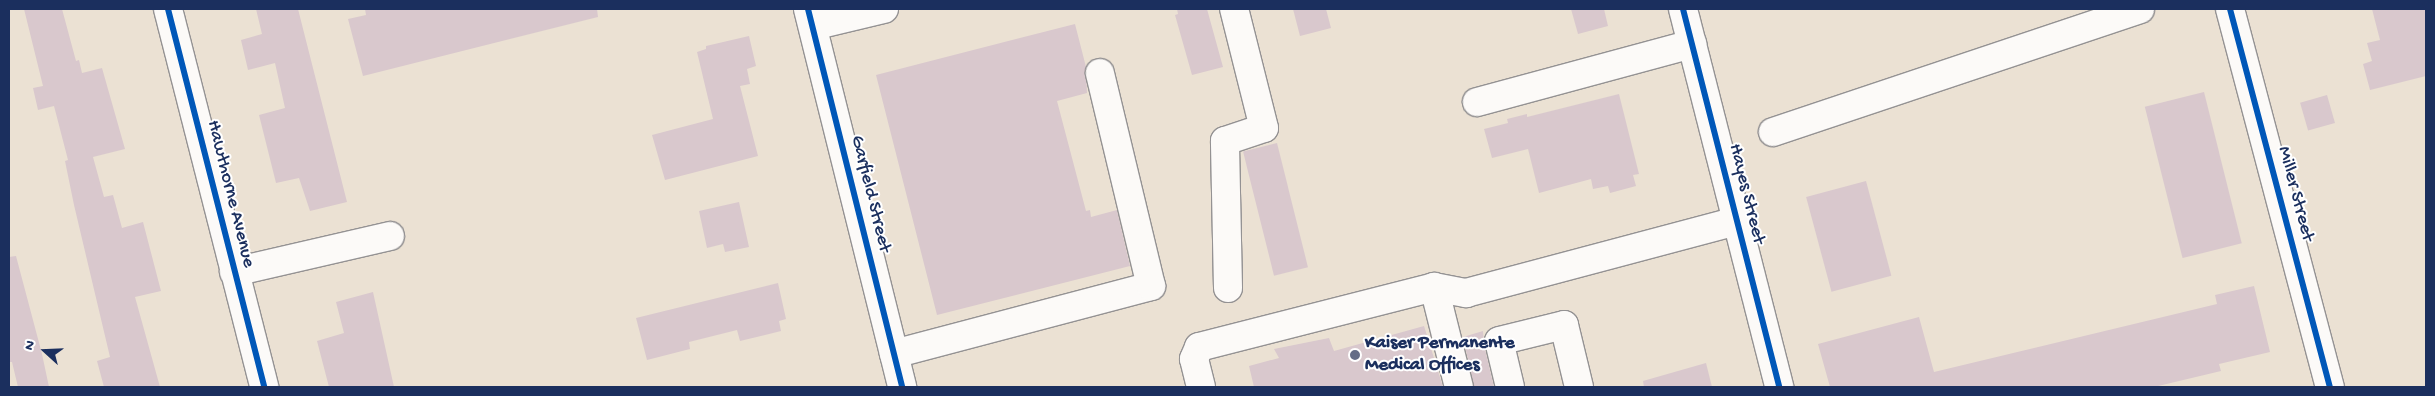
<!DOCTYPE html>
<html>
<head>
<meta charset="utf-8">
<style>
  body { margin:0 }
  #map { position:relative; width:2435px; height:396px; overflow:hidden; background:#ebe1d3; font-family:"Gochi Hand",sans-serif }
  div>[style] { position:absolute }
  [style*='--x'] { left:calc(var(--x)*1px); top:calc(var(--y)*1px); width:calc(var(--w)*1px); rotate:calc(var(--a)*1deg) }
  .building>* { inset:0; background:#d9c8cd; transform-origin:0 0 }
  .roads { filter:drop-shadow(1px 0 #949293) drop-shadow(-1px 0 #949293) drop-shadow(0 1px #949293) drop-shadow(0 -1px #949293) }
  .minor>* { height:28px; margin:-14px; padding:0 14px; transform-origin:14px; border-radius:14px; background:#fcfaf8 }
  .cycleway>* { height:6px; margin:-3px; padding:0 3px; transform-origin:3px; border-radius:3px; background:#0057b8 }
  .dots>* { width:14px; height:14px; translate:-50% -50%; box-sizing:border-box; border:2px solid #fff; border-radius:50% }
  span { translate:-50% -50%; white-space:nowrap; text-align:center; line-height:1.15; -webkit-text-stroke:4px #fff; paint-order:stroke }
  .street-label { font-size:19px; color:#1b2f5e }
  .poi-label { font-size:19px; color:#1b2f5e; font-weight:700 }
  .left { translate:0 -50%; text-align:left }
  .frame { position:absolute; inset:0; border:10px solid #1b2f5e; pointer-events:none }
  .north { position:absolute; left:20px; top:326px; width:50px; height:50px; -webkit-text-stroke:4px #fff; paint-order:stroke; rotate:290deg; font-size:14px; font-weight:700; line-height:20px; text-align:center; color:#1b2f5e }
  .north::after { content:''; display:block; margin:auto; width:18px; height:22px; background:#1b2f5e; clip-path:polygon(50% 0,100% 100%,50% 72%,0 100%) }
</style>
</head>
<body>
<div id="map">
  <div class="building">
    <div style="clip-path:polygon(24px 9px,62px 9px,76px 61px,79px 60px,82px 73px,102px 68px,125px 149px,93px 157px,104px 197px,113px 195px,122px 228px,143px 222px,161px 291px,135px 297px,160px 387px,104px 387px,97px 361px,110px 357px,74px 205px,65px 161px,68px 160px,54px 106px,38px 110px,33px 88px,43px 86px)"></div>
    <div style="clip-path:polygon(256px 9px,298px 9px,347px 202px,310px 211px,299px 178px,276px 183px,259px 115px,285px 108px,275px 63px,248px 70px,241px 40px,262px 34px)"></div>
    <div style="clip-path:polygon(365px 9px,597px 9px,598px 17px,363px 76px,348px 19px,366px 15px)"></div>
    <div style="clip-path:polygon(1177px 9px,1207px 9px,1223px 67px,1192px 75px,1175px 15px,1178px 14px)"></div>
    <div style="clip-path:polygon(1293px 9px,1326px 9px,1331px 28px,1300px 36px)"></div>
    <div style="clip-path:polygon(1571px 9px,1604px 9px,1608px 26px,1578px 34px)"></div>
    <div style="clip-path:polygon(2372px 9px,2426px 9px,2426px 76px,2370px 90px,2363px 64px,2372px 61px,2367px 43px,2380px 40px)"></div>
    <div style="clip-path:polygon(1075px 24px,1086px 67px,1087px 93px,1057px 101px,1086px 211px,1090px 210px,1091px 217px,1117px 210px,1130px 266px,937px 315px,876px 75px)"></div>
    <div style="clip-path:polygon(749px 36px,756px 66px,747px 69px,750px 84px,740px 86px,758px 156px,665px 180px,652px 135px,713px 119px,697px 52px,706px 49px,706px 46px)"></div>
    <div style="left:2204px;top:92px;width:156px;height:61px;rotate:76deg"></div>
    <div style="clip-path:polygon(1619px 94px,1639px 174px,1633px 175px,1636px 186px,1610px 193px,1608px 186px,1593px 189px,1591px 179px,1539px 193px,1528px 149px,1492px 158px,1484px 129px,1508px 123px,1507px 119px,1527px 114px,1527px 117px)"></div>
    <div style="left:2327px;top:95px;width:29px;height:28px;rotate:74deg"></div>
    <div style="left:1277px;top:143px;width:128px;height:35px;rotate:76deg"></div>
    <div style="left:1866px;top:181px;width:98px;height:62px;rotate:75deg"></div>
    <div style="clip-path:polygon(739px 202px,749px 247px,725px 252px,723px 244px,707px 248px,699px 211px)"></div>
    <div style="clip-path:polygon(16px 256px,42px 354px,49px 387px,18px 387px,12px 362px,9px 362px,9px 257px)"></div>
    <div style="clip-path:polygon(778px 283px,786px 319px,779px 321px,781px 331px,740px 341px,737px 330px,689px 342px,690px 349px,647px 360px,636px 318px)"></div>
    <div style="clip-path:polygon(2254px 286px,2270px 352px,2219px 364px,2221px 371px,2154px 387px,1830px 387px,1818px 344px,1919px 317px,1934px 372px,2217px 304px,2215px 295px)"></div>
    <div style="clip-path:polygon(373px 292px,394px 387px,329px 387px,317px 341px,344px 333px,336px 302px)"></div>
    <div style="clip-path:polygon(1424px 326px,1443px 387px,1254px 387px,1249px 366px,1279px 358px,1274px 349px,1329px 338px,1334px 351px)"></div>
    <div style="clip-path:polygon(1483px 331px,1484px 345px,1494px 387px,1474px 387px,1463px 337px)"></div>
    <div style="clip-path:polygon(1706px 363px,1712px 387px,1644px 387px,1643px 381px)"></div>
  </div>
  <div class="roads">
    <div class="minor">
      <div style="--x:168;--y:9;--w:390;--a:75.7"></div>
      <div style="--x:808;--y:9;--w:390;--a:76"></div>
      <div style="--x:1683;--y:9;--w:390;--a:75.7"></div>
      <div style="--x:2230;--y:9;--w:391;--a:75.2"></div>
      <div style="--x:813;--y:26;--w:73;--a:-13.5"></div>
      <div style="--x:1477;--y:102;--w:223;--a:-15.1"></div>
      <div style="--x:1773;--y:132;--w:387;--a:-18.5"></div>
      <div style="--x:234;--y:272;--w:160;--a:-13"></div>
      <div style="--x:1434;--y:287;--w:103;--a:76"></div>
      <div style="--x:1228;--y:288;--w:147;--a:-91.2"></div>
      <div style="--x:1225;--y:141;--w:41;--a:-18.4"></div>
      <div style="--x:1264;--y:128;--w:123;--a:-104.1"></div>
      <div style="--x:894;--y:354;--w:266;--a:-14.8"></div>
      <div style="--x:1151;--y:286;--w:219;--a:-103.5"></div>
      <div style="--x:1201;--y:387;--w:29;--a:-104"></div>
      <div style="--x:1194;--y:359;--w:13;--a:-67"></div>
      <div style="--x:1199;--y:347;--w:243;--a:-14.3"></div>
      <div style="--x:1434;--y:287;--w:33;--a:11"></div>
      <div style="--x:1466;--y:293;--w:280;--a:-14.9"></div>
      <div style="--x:1510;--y:387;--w:47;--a:-103.4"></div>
      <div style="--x:1499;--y:341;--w:67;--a:-13.8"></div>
      <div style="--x:1564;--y:325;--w:64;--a:76.4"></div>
    </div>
  </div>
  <div class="cycleway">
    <div style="--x:168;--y:9;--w:390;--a:75.7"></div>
    <div style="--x:808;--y:9;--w:390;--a:76"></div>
    <div style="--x:1683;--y:9;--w:390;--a:75.7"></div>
    <div style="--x:2230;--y:9;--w:391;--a:75.2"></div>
  </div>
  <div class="dots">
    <div style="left:1355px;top:355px;background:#646d87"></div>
  </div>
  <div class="street-label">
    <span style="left:230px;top:194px;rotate:76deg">Hawthorne Avenue</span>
    <span style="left:870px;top:194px;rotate:76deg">Garfield Street</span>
    <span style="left:1746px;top:194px;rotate:76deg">Hayes Street</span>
    <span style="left:2295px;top:194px;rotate:75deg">Miller Street</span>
  </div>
  <div class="poi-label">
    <span class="left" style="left:1365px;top:355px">Kaiser Permanente<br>Medical Offices</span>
  </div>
  <div class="frame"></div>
  <div class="north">N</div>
</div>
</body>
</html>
